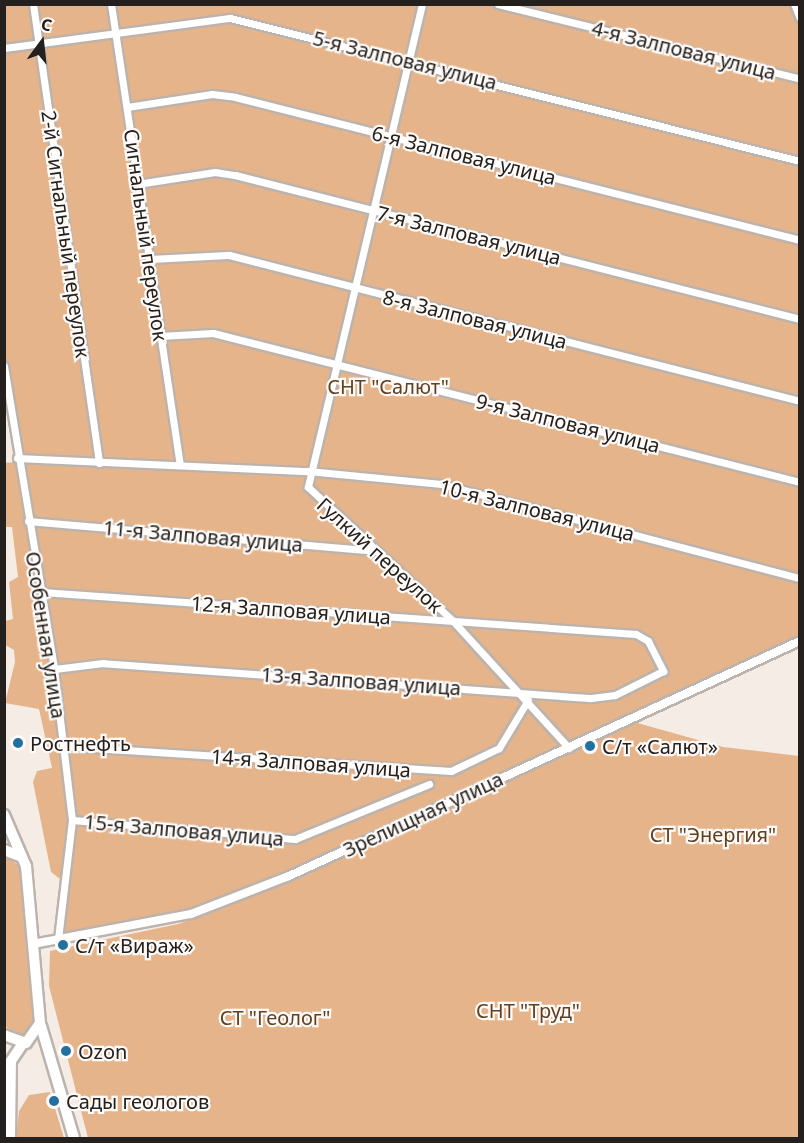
<!DOCTYPE html>
<html>
<head>
<meta charset="utf-8">
<style>
  body { margin:0 }
  #map { position:relative; width:804px; height:1143px; overflow:hidden; background:#f4ece5; font-family:"Noto Sans",sans-serif }
  div>[style] { position:absolute }
  [style*='--x'] { left:calc(var(--x)*1px); top:calc(var(--y)*1px); width:calc(var(--w)*1px); rotate:calc(var(--a)*1deg) }
  .green>* { inset:0; background:#e6b48a }
  .roads { filter:drop-shadow(2px 0 #bbb3ac) drop-shadow(-2px 0 #bbb3ac) drop-shadow(0 2px #bbb3ac) drop-shadow(0 -2px #bbb3ac) }
  .minor>* { height:7px; margin:-3.5px; padding:0 3.5px; transform-origin:3.5px; border-radius:3.5px; background:#fff }
  .tertiary>* { height:8px; margin:-4px; padding:0 4px; transform-origin:4px; border-radius:4px; background:#fff }
  .secondary>* { height:10px; margin:-5px; padding:0 5px; transform-origin:5px; border-radius:5px; background:#fff }
  .primary>* { height:10px; margin:-5px; padding:0 5px; transform-origin:5px; border-radius:5px; background:#fff }
  .dots>* { width:16px; height:16px; translate:-50% -50%; box-sizing:border-box; border:3px solid #fefaf8; border-radius:50% }
  span { translate:-50% -50%; white-space:nowrap; text-align:center; line-height:1.15; -webkit-text-stroke:4.5px #fefaf8; paint-order:stroke }
  .street-label { font-size:20px; color:#23201d }
  .park-label { font-size:20px; color:#604022 }
  .poi-label { font-size:20px; color:#23201d }
  .left { translate:0 -50%; text-align:left }
  .frame { position:absolute; inset:0; border:6px solid #23201d; pointer-events:none }
  .north { position:absolute; left:12px; top:12px; width:60px; height:60px; -webkit-text-stroke:4px #fefaf8; paint-order:stroke; rotate:15deg; font-size:16px; font-weight:700; line-height:24px; text-align:center; color:#23201d }
  .north::after { content:''; display:block; margin:auto; width:21px; height:27px; background:#23201d; clip-path:polygon(50% 0,100% 100%,50% 72%,0 100%) }
</style>
</head>
<body>
<div id="map">
  <div class="green">
    <div style="clip-path:polygon(5px 5px,799px 5px,799px 636px,304px 864px,179px 915px,56px 937px,64px 867px,60px 879px,51px 872px,33px 782px,37px 771px,52px 768px,39px 709px,5px 703px,15px 662px,14px 650px,5px 645px,5px 621px,13px 619px,9px 582px,18px 577px,12px 527px,5px 527px,4px 463px,15px 462px,4px 397px)"></div>
    <div style="clip-path:polygon(634px 722px,723px 747px,799px 756px,799px 1138px,88px 1138px,49px 986px,50px 951px,178px 924px,224px 908px)"></div>
    <div style="clip-path:polygon(4px 855px,21px 867px,35px 1024px,22px 1038px,6px 1027px)"></div>
    <div style="clip-path:polygon(50px 1092px,64px 1138px,16px 1138px,19px 1111px,29px 1095px)"></div>
  </div>
  <div class="roads">
    <div class="minor">
      <div style="--x:33;--y:4;--w:464;--a:81.8"></div>
      <div style="--x:111;--y:4;--w:466;--a:81.5"></div>
      <div style="--x:422;--y:4;--w:496;--a:103.3"></div>
      <div style="--x:308;--y:487;--w:197;--a:42.7"></div>
      <div style="--x:453;--y:621;--w:172;--a:47.6"></div>
      <div style="--x:498;--y:4;--w:311;--a:13.9"></div>
      <div style="--x:794;--y:4;--w:15;--a:67"></div>
      <div style="--x:4;--y:48;--w:228;--a:-7.6"></div>
      <div style="--x:230;--y:18;--w:588;--a:14.08"></div>
      <div style="--x:127;--y:107;--w:86;--a:-8.7"></div>
      <div style="--x:212;--y:94;--w:23;--a:7"></div>
      <div style="--x:235;--y:97;--w:583;--a:14.2"></div>
      <div style="--x:137;--y:184;--w:79;--a:-8.7"></div>
      <div style="--x:215;--y:172;--w:20;--a:9"></div>
      <div style="--x:235;--y:175;--w:583;--a:14.3"></div>
      <div style="--x:149;--y:259;--w:80;--a:-2.9"></div>
      <div style="--x:229;--y:255;--w:589;--a:14.34"></div>
      <div style="--x:160;--y:336;--w:53;--a:-3.2"></div>
      <div style="--x:213;--y:333;--w:606;--a:14.24"></div>
      <div style="--x:4;--y:366;--w:307;--a:80.6"></div>
      <div style="--x:54;--y:669;--w:152;--a:83.2"></div>
      <div style="--x:72;--y:820;--w:121;--a:96.7"></div>
      <div style="--x:17;--y:458;--w:291;--a:2.6"></div>
      <div style="--x:308;--y:471;--w:134;--a:5.6"></div>
      <div style="--x:441;--y:484;--w:371;--a:14.7"></div>
      <div style="--x:28;--y:521;--w:350;--a:4.9"></div>
      <div style="--x:42;--y:592;--w:595;--a:4.04"></div>
      <div style="--x:636;--y:634;--w:14;--a:30"></div>
      <div style="--x:648;--y:641;--w:34;--a:63"></div>
      <div style="--x:663;--y:671;--w:54;--a:153.4"></div>
      <div style="--x:615;--y:695;--w:26;--a:173"></div>
      <div style="--x:589;--y:698;--w:487;--a:-175.9"></div>
      <div style="--x:103;--y:663;--w:49;--a:173"></div>
      <div style="--x:63;--y:746;--w:389;--a:3.7"></div>
      <div style="--x:451;--y:771;--w:53;--a:-25.6"></div>
      <div style="--x:499;--y:748;--w:56;--a:-58.9"></div>
      <div style="--x:72;--y:820;--w:224;--a:4.9"></div>
      <div style="--x:295;--y:839;--w:145;--a:-22.3"></div>
    </div>
    <div class="tertiary">
      <div style="--x:33;--y:944;--w:161;--a:-10.8"></div>
      <div style="--x:191;--y:914;--w:105;--a:-21.2"></div>
      <div style="--x:289;--y:876;--w:562;--a:-24.7"></div>
    </div>
    <div class="secondary">
      <div style="--x:10;--y:1138;--w:77;--a:-89.3"></div>
      <div style="--x:11;--y:1061;--w:22;--a:-56"></div>
    </div>
    <div class="primary">
      <div style="--x:4;--y:815;--w:56;--a:66.7"></div>
      <div style="--x:26;--y:866;--w:158;--a:84.9"></div>
      <div style="--x:40;--y:1023;--w:24;--a:125"></div>
      <div style="--x:26;--y:1043;--w:23;--a:-160"></div>
      <div style="--x:4;--y:850;--w:19;--a:21"></div>
      <div style="--x:41;--y:1026;--w:117;--a:73.6"></div>
    </div>
  </div>
  <div class="dots">
    <div style="left:18px;top:743px;background:#2270a2"></div>
    <div style="left:590px;top:746px;background:#2270a2"></div>
    <div style="left:63px;top:945px;background:#2270a2"></div>
    <div style="left:66px;top:1051px;background:#2270a2"></div>
    <div style="left:54px;top:1101px;background:#2270a2"></div>
  </div>
  <div class="street-label">
    <span style="left:684px;top:50px;rotate:14deg">4-я Залповая улица</span>
    <span style="left:405px;top:60px;rotate:14deg">5-я Залповая улица</span>
    <span style="left:464px;top:155px;rotate:14deg">6-я Залповая улица</span>
    <span style="left:66px;top:234px;rotate:82deg">2-й Сигнальный переулок</span>
    <span style="left:146px;top:235px;rotate:82deg">Сигнальный переулок</span>
    <span style="left:469px;top:235px;rotate:14deg">7-я Залповая улица</span>
    <span style="left:475px;top:319px;rotate:14deg">8-я Залповая улица</span>
    <span style="left:568px;top:423px;rotate:14deg">9-я Залповая улица</span>
    <span style="left:537px;top:510px;rotate:14deg">10-я Залповая улица</span>
    <span style="left:203px;top:536px;rotate:5deg">11-я Залповая улица</span>
    <span style="left:380px;top:555px;rotate:42deg">Гулкий переулок</span>
    <span style="left:291px;top:610px;rotate:4deg">12-я Залповая улица</span>
    <span style="left:46px;top:635px;rotate:81deg">Особенная улица</span>
    <span style="left:361px;top:681px;rotate:4deg">13-я Залповая улица</span>
    <span style="left:311px;top:763px;rotate:4deg">14-я Залповая улица</span>
    <span style="left:423px;top:814px;rotate:-25deg">Зрелищная улица</span>
    <span style="left:184px;top:830px;rotate:5deg">15-я Залповая улица</span>
  </div>
  <div class="park-label">
    <span style="left:388px;top:386px">СНТ "Салют"</span>
    <span style="left:713px;top:834px">СТ "Энергия"</span>
    <span style="left:528px;top:1010px">СНТ "Труд"</span>
    <span style="left:275px;top:1017px">СТ "Геолог"</span>
  </div>
  <div class="poi-label">
    <span class="left" style="left:30px;top:743px">Ростнефть</span>
    <span class="left" style="left:602px;top:746px">С/т «Салют»</span>
    <span class="left" style="left:75px;top:945px">С/т «Вираж»</span>
    <span class="left" style="left:78px;top:1051px">Ozon</span>
    <span class="left" style="left:66px;top:1101px">Сады геологов</span>
  </div>
  <div class="frame"></div>
  <div class="north">С</div>
</div>
</body>
</html>
